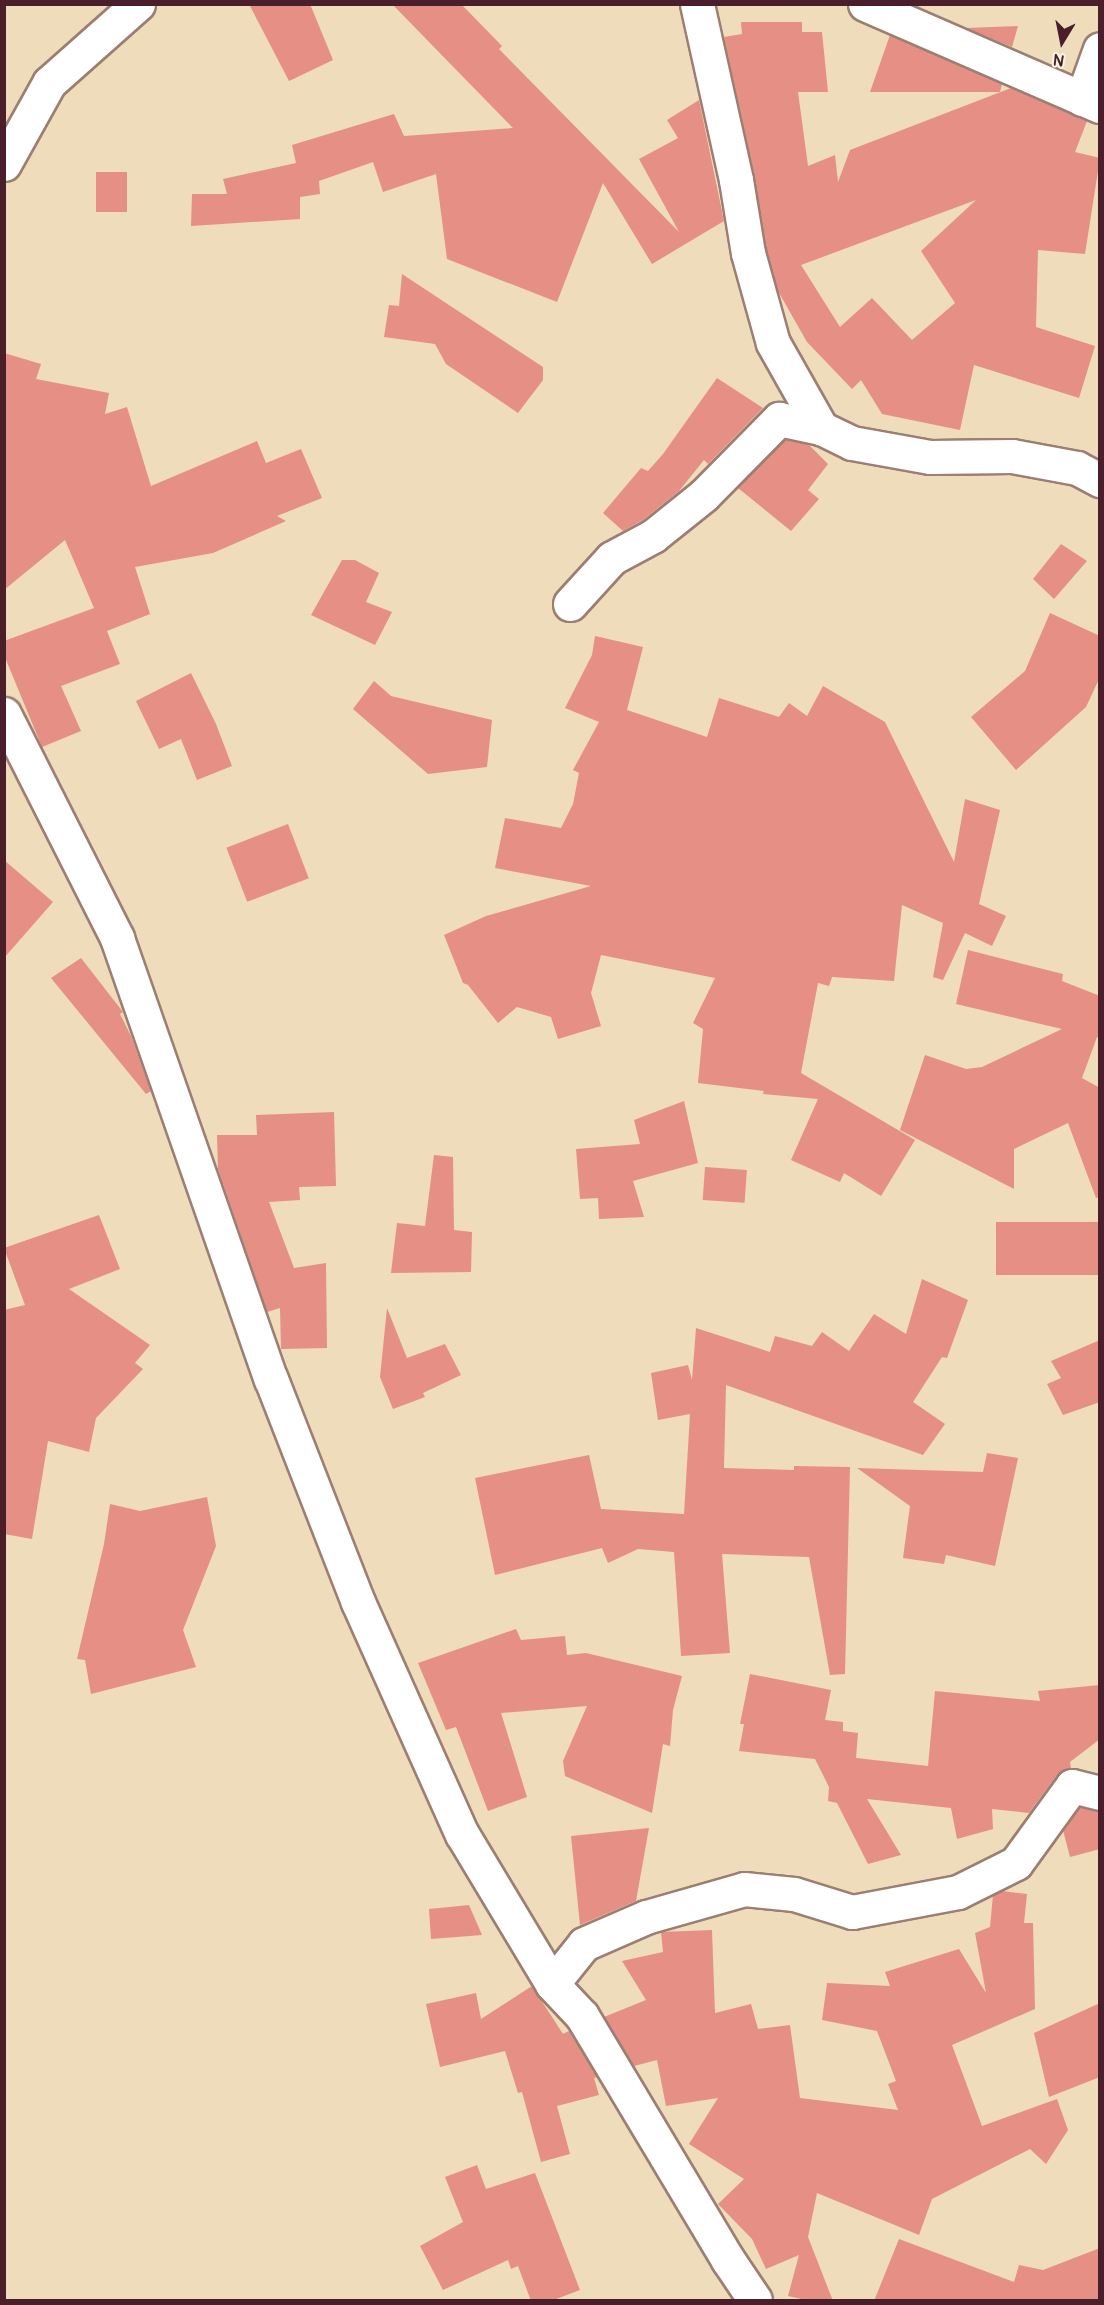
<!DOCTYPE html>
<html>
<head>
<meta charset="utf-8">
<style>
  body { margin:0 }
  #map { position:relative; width:1104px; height:2305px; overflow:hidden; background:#eedcba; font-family:Pangolin,sans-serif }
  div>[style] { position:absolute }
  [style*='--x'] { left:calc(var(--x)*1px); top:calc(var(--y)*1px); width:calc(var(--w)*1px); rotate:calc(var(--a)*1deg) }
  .building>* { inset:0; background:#e68f85; transform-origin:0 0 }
  .roads { filter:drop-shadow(2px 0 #9c7e72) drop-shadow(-2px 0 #9c7e72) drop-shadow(0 2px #9c7e72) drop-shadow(0 -2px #9c7e72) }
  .minor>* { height:33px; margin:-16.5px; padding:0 16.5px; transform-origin:16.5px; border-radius:16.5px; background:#fff }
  span { translate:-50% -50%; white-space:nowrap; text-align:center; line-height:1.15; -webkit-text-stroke:4.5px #fcf5e5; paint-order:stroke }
  .frame { position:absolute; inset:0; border:6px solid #4a1f2b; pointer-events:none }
  .north { position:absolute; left:1032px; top:12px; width:60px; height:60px; -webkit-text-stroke:4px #fcf5e5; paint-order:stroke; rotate:190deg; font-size:16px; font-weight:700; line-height:24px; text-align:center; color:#4a1f2b }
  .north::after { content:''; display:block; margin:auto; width:21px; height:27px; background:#4a1f2b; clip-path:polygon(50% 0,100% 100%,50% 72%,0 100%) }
</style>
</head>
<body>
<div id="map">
  <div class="building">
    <div style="clip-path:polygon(249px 4px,310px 4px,333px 60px,289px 81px)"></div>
    <div style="clip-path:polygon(392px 4px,461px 4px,502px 46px,499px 49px,679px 232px,639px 159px,678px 138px,667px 120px,699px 100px,724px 221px,652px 264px,603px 183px,557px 302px,447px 259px,436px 174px,383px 192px,373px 162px,319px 181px,320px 194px,300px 197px,300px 219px,191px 226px,192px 194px,227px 194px,223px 179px,296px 163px,292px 145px,394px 114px,404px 136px,513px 128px)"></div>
    <div style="clip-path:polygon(evenodd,741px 22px,802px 22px,802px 32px,822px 32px,828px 92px,798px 92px,808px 166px,835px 155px,838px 182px,850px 150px,1011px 88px,1087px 121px,1075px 152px,1100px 158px,1085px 254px,1038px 250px,1036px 327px,1095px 346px,1079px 398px,974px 365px,960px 430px,882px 414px,861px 380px,852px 389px,807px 342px,778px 291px,766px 249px,754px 176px,725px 42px,724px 37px,742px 34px,741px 22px,976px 200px,921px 251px,955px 303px,912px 340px,872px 298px,840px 327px,801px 265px,976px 200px)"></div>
    <div style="clip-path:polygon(1018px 26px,1012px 47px,966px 28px)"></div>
    <div style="clip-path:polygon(890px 35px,1002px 84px,1000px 92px,870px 92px)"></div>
    <div style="left:96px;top:172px;width:31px;height:40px"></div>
    <div style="clip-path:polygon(402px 274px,543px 367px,543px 380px,518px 413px,446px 364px,435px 344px,384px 337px,389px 305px,399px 306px)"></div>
    <div style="clip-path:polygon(4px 353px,41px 364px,36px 379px,109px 393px,105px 414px,127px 407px,151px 486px,257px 441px,266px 463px,301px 449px,322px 498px,277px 516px,286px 521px,213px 553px,135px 567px,150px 614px,107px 631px,120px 664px,61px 686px,81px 731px,42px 747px,4px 655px,4px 641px,94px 608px,65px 540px,4px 590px)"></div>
    <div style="clip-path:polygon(717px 378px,763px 408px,708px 464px,704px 460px,679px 491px,643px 520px,623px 531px,603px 513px,641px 468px,648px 471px,663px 454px)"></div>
    <div style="clip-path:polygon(785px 439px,809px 445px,828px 464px,808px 490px,819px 499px,791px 531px,738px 488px)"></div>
    <div style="clip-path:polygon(1061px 544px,1087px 561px,1054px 599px,1033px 579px)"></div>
    <div style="clip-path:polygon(342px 560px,355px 560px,379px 573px,366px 602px,392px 612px,375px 645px,311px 615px)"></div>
    <div style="clip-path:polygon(1050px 613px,1100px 636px,1100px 677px,1086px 707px,1016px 770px,971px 717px,1025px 671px)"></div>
    <div style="clip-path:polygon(595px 636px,643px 647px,627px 710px,707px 737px,719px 698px,779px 717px,789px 703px,807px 716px,823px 686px,885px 722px,954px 862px,965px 799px,1000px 810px,979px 904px,1006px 916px,992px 946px,965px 933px,943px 980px,933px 977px,943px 923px,902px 905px,894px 981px,832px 977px,829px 986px,818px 983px,801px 1073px,915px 1140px,881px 1196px,844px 1173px,840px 1182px,791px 1160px,818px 1099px,763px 1094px,764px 1091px,698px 1083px,703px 1029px,693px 1023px,715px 978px,601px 955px,591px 993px,601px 1026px,558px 1039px,551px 1017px,517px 1007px,498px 1023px,468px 985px,463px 983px,444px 935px,486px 916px,591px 886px,495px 868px,505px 818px,561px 828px,573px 804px,579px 773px,573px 770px,599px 722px,565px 708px,592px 655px)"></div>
    <div style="clip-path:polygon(191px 673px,216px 724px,232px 766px,197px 780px,181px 739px,159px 749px,136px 701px)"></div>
    <div style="clip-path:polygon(374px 681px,391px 696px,492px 720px,487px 767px,428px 774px,353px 709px)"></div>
    <div style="left:288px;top:824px;width:58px;height:66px;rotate:69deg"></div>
    <div style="clip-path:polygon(4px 860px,53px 902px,4px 958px)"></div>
    <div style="clip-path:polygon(968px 950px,1063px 974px,1062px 981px,1100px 996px,1100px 1038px,1097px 1037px,1082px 1078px,1100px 1088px,1100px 1197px,1096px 1198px,1068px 1123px,1014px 1149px,1014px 1189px,900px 1130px,925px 1055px,966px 1069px,982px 1067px,1062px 1029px,956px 1004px)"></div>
    <div style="clip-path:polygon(81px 958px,123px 1012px,120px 1014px,131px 1036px,151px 1091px,146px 1094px,51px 978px)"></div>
    <div style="clip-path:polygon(684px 1101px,698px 1163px,633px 1181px,644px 1217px,599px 1219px,598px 1198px,580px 1199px,576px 1149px,640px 1144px,634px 1120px)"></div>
    <div style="clip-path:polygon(334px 1112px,336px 1186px,299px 1187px,300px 1200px,269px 1202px,294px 1268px,326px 1263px,327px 1348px,281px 1349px,280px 1308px,267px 1312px,218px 1169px,217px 1135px,257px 1135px,256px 1115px)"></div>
    <div style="clip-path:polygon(434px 1155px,453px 1157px,454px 1230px,472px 1232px,471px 1272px,391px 1273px,397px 1223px,425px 1226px)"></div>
    <div style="left:705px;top:1167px;width:42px;height:33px;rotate:4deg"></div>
    <div style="clip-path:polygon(99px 1215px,120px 1269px,69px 1289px,150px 1345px,135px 1363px,143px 1369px,96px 1418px,89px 1452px,48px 1441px,32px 1539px,4px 1534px,4px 1310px,25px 1305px,4px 1248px)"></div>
    <div style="left:1100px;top:1222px;width:53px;height:104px;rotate:90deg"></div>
    <div style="clip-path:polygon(922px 1279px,968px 1300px,947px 1358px,942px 1357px,913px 1402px,945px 1424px,923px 1455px,726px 1385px,724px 1468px,794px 1470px,794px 1466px,850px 1467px,845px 1674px,830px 1675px,809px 1557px,722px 1554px,730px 1653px,681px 1656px,674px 1552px,638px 1549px,608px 1563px,602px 1548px,495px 1575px,475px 1478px,589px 1455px,601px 1509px,684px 1514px,690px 1414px,658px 1420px,651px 1373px,688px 1365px,692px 1380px,696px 1328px,770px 1352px,775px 1336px,812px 1346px,822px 1332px,849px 1351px,874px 1314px,906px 1334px)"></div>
    <div style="clip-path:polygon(387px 1308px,407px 1358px,445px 1344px,461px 1375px,423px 1393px,425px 1397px,393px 1409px,380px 1377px)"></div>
    <div style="clip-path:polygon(1100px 1340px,1100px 1402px,1063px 1415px,1047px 1384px,1061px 1378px,1051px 1361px)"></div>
    <div style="clip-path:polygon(987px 1453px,1018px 1458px,995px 1566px,946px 1555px,944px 1564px,903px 1558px,910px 1506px,857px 1468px,983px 1472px)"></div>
    <div style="clip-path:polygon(207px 1497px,216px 1546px,183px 1630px,196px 1667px,91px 1694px,85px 1660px,77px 1659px,104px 1544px,110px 1504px,140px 1511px)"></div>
    <div style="clip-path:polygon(516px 1629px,521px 1640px,565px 1636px,567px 1655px,586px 1653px,682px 1676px,673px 1710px,670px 1746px,663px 1744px,652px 1813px,565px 1776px,563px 1761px,587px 1706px,501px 1713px,527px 1797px,488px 1811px,456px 1727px,446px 1730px,418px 1663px)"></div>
    <div style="clip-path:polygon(750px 1674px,831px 1690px,825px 1720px,843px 1722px,843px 1731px,858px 1733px,856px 1758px,928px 1766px,935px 1691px,1040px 1701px,1038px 1691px,1100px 1685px,1100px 1739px,1070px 1762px,1071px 1768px,1057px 1775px,1029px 1813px,992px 1809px,993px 1829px,957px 1839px,951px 1808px,867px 1799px,901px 1855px,868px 1864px,837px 1803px,828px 1801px,829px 1787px,815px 1759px,739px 1751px,744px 1724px,740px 1724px)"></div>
    <div style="clip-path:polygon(1080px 1807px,1100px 1811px,1100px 1849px,1070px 1857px,1063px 1830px)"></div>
    <div style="clip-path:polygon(649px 1828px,636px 1901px,580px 1925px,571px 1836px)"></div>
    <div style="clip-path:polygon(1002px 1891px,1027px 1894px,1024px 1923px,1033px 1923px,1035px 2009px,952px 2045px,982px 2126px,1057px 2099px,1068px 2130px,1046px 2164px,1030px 2149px,932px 2199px,919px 2235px,817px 2193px,808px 2237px,833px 2301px,806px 2300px,788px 2296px,799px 2255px,766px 2269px,752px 2239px,718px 2204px,744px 2179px,689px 2144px,718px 2098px,666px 2106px,657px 2060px,634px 2066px,604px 2017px,646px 2000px,622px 1961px,663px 1952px,661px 1932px,712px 1930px,715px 2013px,751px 2004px,758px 2029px,790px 2025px,800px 2098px,898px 2110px,888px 2084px,896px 2081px,877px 2031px,822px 2020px,827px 1983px,890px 1986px,885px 1972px,959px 1949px,986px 1993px,975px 1933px,990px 1927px,993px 1895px)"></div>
    <div style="clip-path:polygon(469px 1905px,482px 1935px,431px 1939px,429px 1909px)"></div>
    <div style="clip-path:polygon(532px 1986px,563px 2034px,569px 2031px,597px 2077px,594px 2078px,599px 2095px,557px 2106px,570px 2154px,541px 2162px,522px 2092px,518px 2093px,505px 2051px,440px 2067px,426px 2004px,476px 1993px,481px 2019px)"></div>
    <div style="clip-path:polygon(1100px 2003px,1100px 2077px,1049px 2097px,1034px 2033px)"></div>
    <div style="clip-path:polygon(477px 2165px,486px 2189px,535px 2173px,580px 2290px,551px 2301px,531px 2301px,518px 2266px,511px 2269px,508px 2260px,443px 2290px,420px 2246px,463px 2222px,445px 2177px)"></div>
    <div style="clip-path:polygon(899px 2239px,1014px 2282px,1019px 2265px,1043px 2270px,1100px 2248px,1100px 2301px,874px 2301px)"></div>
  </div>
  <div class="roads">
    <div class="minor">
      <div style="--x:697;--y:4;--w:180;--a:77.5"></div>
      <div style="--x:736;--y:180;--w:74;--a:80.7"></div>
      <div style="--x:748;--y:253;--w:93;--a:74.5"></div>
      <div style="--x:773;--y:343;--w:98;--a:60.5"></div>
      <div style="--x:865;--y:4;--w:256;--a:23.5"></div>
      <div style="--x:1082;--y:99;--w:53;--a:-70.2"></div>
      <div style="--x:4;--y:164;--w:93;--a:-60.9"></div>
      <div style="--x:49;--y:83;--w:119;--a:-41.6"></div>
      <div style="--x:570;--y:604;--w:62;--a:-47.6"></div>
      <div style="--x:612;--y:558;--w:47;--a:-28.2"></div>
      <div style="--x:653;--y:536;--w:65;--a:-38.8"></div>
      <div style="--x:704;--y:495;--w:107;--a:-45.4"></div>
      <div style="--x:779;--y:419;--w:43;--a:12.1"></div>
      <div style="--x:821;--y:428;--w:34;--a:26"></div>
      <div style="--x:852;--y:443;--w:79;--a:10.2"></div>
      <div style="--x:930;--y:457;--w:82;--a:-0.7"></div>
      <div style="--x:1012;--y:456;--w:66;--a:10.5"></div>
      <div style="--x:1077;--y:468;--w:26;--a:28"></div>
      <div style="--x:4;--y:714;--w:251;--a:63.2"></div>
      <div style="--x:117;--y:938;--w:467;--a:70.8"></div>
      <div style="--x:271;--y:1379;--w:239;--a:68.7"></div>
      <div style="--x:358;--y:1602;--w:254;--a:65.9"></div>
      <div style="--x:462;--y:1834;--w:175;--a:59"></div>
      <div style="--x:552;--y:1984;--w:44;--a:46.8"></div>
      <div style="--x:582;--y:2016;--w:284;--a:59.1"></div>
      <div style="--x:728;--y:2260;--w:48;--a:56"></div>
      <div style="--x:552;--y:1984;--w:51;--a:-51.3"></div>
      <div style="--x:584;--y:1944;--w:68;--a:-23.5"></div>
      <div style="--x:646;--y:1917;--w:102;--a:-15.9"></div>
      <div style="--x:744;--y:1889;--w:50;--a:5.7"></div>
      <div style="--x:794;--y:1894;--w:61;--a:17.2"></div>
      <div style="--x:852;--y:1912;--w:108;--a:-10.7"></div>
      <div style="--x:958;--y:1892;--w:65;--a:-26.6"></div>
      <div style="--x:1016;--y:1863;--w:95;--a:-54"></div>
      <div style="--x:1072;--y:1786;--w:29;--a:14"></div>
    </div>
  </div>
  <div class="frame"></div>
  <div class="north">N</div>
</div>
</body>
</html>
